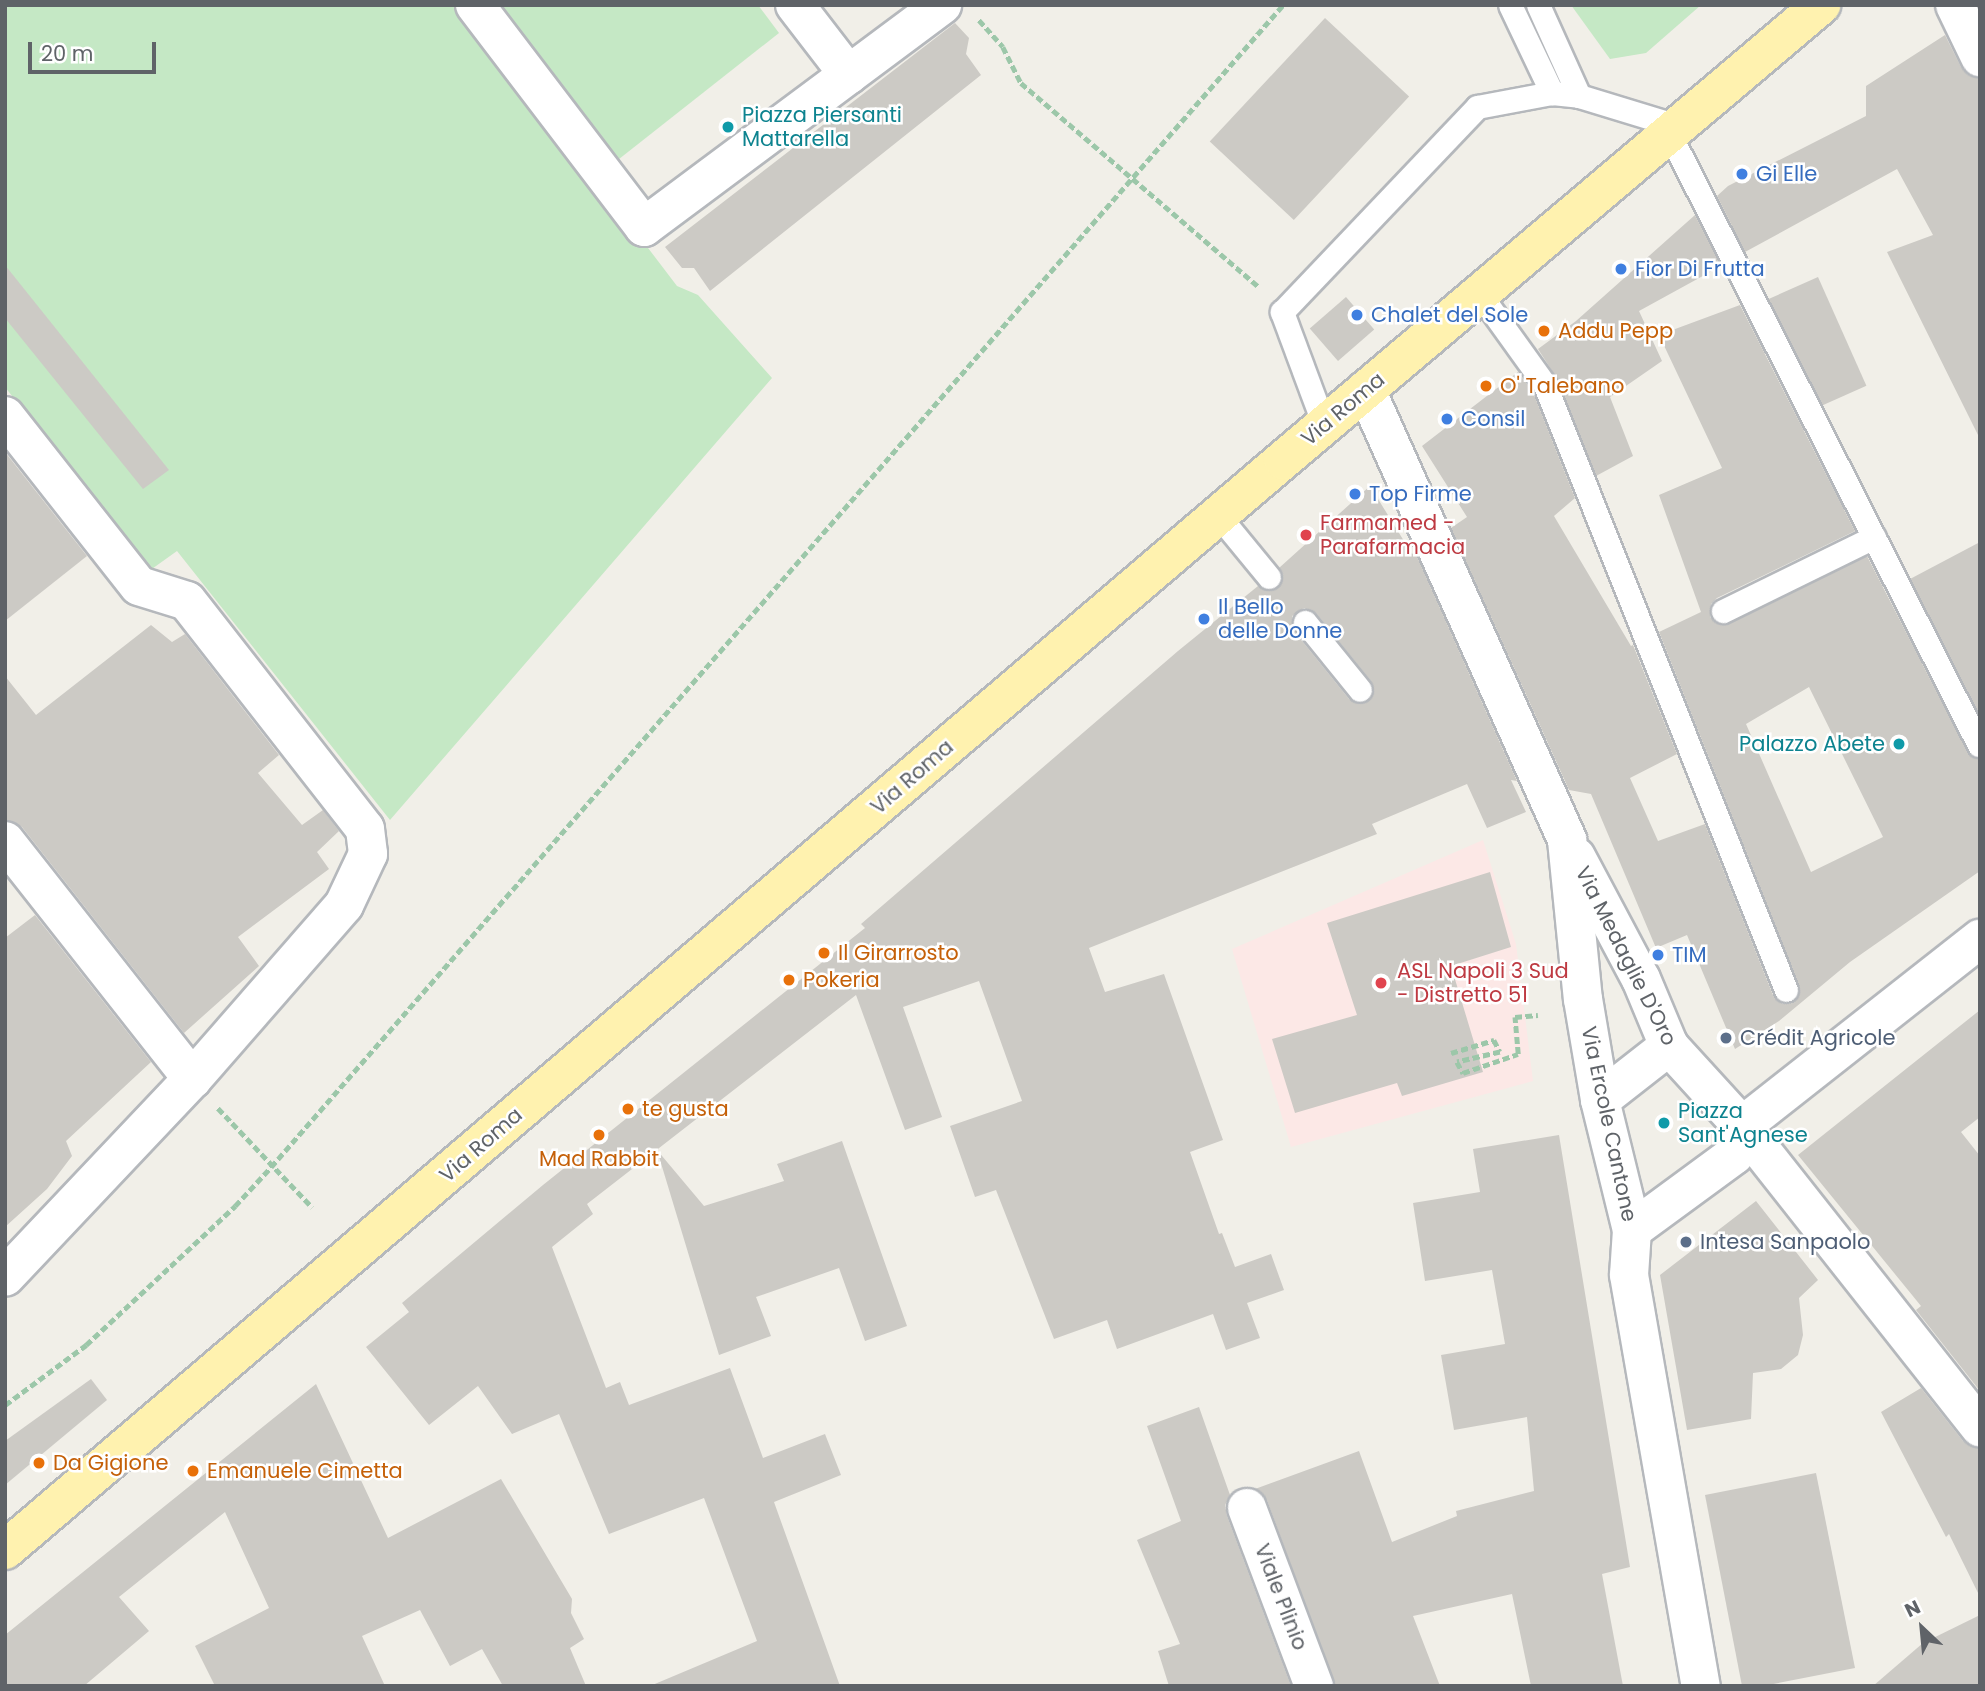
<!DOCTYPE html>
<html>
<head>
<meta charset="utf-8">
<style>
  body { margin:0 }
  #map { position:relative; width:1985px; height:1691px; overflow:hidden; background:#f1efe8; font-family:Poppins,sans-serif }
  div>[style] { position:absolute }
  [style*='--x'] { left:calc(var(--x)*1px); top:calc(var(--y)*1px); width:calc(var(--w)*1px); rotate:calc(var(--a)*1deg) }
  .medical>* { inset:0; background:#fce8e6 }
  .green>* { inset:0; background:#c5e8c5 }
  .building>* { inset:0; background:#cccac5; transform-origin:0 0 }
  .path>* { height:4.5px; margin-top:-2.25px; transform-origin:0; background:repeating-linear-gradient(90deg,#9cc7a9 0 7px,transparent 0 10.5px) }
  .roads { filter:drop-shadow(2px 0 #b5b8bc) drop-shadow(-2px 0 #b5b8bc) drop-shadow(0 2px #b5b8bc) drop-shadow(0 -2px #b5b8bc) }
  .service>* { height:23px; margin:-11.5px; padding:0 11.5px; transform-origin:11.5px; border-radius:11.5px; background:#fff }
  .minor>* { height:38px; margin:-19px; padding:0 19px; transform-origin:19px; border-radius:19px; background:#fff }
  .primary>* { height:38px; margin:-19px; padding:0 19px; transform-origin:19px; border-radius:19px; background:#fff2af }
  .dots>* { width:19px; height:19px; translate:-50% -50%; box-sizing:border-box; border:4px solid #fff; border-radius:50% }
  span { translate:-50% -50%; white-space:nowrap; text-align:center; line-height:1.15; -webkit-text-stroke:5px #fff; paint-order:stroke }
  .culture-label { font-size:21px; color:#0d838f }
  .left { translate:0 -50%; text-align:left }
  .right { translate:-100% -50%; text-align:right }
  .shop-label { font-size:21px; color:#366cbe }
  .food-label { font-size:21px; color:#c56008 }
  .street-label { font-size:21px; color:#5f6368 }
  .health-label { font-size:21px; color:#be3a42 }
  .service-label { font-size:21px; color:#4e5e75 }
  .frame { position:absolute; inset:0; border:7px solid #5f6368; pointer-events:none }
  .north { position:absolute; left:1887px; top:1593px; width:70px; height:70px; -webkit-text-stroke:5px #fff; paint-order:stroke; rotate:334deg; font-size:19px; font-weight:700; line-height:28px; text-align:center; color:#5f6368 }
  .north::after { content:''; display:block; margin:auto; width:24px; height:32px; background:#5f6368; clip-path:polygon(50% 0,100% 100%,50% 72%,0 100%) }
  .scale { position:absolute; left:28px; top:42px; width:128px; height:32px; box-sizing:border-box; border:4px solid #5f6368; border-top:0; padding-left:9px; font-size:21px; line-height:24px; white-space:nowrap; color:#5f6368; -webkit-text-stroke:5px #fff; paint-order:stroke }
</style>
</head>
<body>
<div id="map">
  <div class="medical">
    <div style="clip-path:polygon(1483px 840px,1516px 944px,1533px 1081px,1291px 1147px,1232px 949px)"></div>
  </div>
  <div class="green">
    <div style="clip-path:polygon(5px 5px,463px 5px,677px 286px,698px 295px,772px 378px,390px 820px,177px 551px,149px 571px,5px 387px)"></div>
    <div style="clip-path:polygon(494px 5px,758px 5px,779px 33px,614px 163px)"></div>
    <div style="clip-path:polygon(1571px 5px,1701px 5px,1646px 53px,1610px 59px)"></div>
  </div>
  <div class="building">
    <div style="left:1325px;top:18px;width:115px;height:169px;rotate:43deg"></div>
    <div style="clip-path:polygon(955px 23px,969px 38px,966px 54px,981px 75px,710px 291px,694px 268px,682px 268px,665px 247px)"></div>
    <div style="clip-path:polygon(1945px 35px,1961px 67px,1968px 75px,1980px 79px,1980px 439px,1887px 252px,1933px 235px,1897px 169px,1745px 252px,1717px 196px,1728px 186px,1866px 116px,1866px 86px)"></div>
    <div style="clip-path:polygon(1695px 215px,1721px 266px,1639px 311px,1662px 361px,1610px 397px,1633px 456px,1596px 476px,1558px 380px,1538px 349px,1576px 321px)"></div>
    <div style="clip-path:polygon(5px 265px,169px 470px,143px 489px,5px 318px)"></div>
    <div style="left:1818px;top:277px;width:119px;height:54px;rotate:66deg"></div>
    <div style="left:1346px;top:297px;width:43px;height:48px;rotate:49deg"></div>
    <div style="clip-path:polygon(evenodd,1740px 305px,1855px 531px,1717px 598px,1711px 604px,1710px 617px,1716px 623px,1729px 624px,1867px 556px,1967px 751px,1980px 759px,1980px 871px,1850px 962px,1779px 1021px,1735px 1049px,1687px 935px,1656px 948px,1591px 794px,1569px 790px,1451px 528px,1467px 517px,1422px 446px,1518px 372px,1533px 392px,1575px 498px,1554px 516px,1631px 646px,1633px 645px,1677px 754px,1630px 778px,1658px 841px,1705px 824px,1773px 995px,1783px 1004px,1792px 1003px,1800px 993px,1799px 985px,1659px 632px,1701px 612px,1659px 495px,1722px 468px,1659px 335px,1740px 305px,1809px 687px,1883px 837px,1811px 872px,1746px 724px,1809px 687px)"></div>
    <div style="clip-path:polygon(5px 452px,87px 556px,5px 621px)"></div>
    <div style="clip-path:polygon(evenodd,1370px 486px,1412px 554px,1415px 552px,1517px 781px,1511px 780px,1526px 812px,1487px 828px,1467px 784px,1372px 824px,1377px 834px,1089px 948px,1105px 992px,1164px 974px,1223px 1140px,1190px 1152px,1219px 1234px,1222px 1233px,1235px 1267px,1271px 1254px,1284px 1290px,1247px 1303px,1260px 1338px,1226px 1350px,1213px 1314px,1117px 1349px,1107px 1320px,1054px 1339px,996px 1190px,975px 1197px,950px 1126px,1022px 1101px,979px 981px,903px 1007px,942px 1117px,905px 1130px,856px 995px,587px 1204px,593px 1214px,552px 1247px,606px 1388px,620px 1382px,629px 1405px,730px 1368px,763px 1458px,825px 1434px,841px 1475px,774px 1502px,840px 1686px,650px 1686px,757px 1641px,704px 1498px,609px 1534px,559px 1414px,512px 1434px,478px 1386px,429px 1425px,366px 1347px,409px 1312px,402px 1303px,543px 1185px,865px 928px,861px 924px,1178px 651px,1258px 586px,1271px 591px,1278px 587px,1283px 575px,1279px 568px,1370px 486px,1304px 608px,1316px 613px,1371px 681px,1373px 694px,1368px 701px,1356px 703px,1349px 699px,1294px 631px,1292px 616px,1304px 608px)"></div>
    <div style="clip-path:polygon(1980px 542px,1980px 716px,1910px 579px)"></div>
    <div style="clip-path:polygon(151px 625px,172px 642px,185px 634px,279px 755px,258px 773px,302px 825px,323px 810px,339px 831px,317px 852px,329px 869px,238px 937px,259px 966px,184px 1033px,22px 827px,5px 820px,5px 676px,36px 715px)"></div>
    <div style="clip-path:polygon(1490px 872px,1511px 947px,1451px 966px,1483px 1072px,1402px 1096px,1397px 1083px,1295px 1113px,1272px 1039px,1357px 1015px,1327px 923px)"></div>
    <div style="clip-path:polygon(35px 915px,151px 1062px,66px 1141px,72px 1156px,47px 1189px,5px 1227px,5px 938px)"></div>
    <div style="clip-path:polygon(1980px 1010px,1980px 1117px,1961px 1132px,1980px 1156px,1980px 1391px,1916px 1310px,1921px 1306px,1798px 1155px)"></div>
    <div style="clip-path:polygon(1559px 1135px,1630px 1567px,1602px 1574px,1623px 1686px,1531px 1686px,1512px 1594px,1413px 1616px,1440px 1686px,1335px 1686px,1267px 1500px,1255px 1489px,1359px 1451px,1392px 1542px,1457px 1516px,1456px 1511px,1534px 1491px,1527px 1417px,1454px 1430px,1441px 1355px,1505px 1344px,1492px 1270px,1425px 1281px,1413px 1203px,1480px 1192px,1473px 1149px)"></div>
    <div style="clip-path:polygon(842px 1141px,907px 1326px,865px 1341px,839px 1268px,756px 1297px,771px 1336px,719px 1355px,657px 1150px,704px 1206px,784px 1181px,777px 1164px)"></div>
    <div style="clip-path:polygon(1756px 1201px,1818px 1280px,1799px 1298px,1803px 1335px,1798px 1355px,1781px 1369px,1753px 1373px,1751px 1419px,1687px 1430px,1660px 1275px)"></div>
    <div style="clip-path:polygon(91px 1379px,107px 1400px,5px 1485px,5px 1441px)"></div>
    <div style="clip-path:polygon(316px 1384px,388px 1538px,501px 1479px,572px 1599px,571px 1613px,584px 1639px,570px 1648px,586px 1686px,503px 1686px,482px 1649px,450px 1666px,420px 1610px,362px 1636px,385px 1686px,215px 1686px,195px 1646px,269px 1608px,225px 1512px,119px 1597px,149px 1631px,84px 1686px,5px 1686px,5px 1635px)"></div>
    <div style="clip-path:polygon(1921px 1388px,1963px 1441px,1980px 1448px,1980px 1597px,1949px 1534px,1946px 1537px,1881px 1412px)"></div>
    <div style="clip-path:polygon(1199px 1407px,1230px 1495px,1225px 1505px,1227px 1516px,1291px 1686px,1169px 1686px,1158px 1651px,1180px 1644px,1137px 1540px,1181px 1521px,1147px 1426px)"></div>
    <div style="clip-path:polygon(1816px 1473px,1855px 1668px,1763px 1686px,1742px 1686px,1705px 1495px)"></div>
    <div style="clip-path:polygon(1980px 1615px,1980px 1686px,1873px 1686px,1923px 1643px)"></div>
  </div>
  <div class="path">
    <div style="--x:979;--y:20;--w:36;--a:48"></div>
    <div style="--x:1003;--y:47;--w:40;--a:63.4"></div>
    <div style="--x:1021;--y:83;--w:313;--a:40.6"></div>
    <div style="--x:1451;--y:1053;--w:45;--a:-16.8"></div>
    <div style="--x:1494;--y:1040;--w:13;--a:63"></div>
    <div style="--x:1500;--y:1052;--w:44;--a:166.9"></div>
    <div style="--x:1457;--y:1062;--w:13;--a:61"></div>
    <div style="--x:1463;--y:1073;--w:58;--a:-19.1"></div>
    <div style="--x:1518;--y:1054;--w:37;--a:-95"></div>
    <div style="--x:1515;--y:1017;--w:23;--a:-5"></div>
    <div style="--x:218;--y:1108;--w:137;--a:46.5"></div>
    <div style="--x:5;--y:1405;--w:101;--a:-36.5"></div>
    <div style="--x:86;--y:1345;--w:204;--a:-43"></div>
    <div style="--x:235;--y:1206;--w:53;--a:-47.3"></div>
    <div style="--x:271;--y:1167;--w:1541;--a:-48.95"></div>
  </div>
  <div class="roads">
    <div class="service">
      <div style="--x:1510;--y:5;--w:98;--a:64.5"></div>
      <div style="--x:1538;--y:5;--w:100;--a:65.7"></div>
      <div style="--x:1669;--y:133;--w:686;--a:63.14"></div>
      <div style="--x:1479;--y:293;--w:113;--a:54.3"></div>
      <div style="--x:1545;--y:385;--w:651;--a:68.28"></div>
      <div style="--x:1324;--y:425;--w:121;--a:-110.4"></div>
      <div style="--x:1282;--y:312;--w:283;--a:-46.4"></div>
      <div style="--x:1477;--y:107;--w:76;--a:-10.6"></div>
      <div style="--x:1552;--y:93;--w:27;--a:6"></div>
      <div style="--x:1579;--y:96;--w:102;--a:17"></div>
      <div style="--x:1218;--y:515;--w:80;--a:50.6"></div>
      <div style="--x:1723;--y:611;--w:168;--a:-26.1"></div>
      <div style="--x:1305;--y:622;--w:87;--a:51"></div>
    </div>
    <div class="minor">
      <div style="--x:475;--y:5;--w:279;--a:52.7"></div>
      <div style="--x:644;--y:227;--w:372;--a:-36.7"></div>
      <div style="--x:795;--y:5;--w:88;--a:52.4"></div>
      <div style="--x:1955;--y:5;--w:58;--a:64.3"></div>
      <div style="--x:1366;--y:390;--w:493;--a:65.9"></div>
      <div style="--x:1567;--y:840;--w:160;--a:84.3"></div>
      <div style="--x:1583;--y:999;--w:102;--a:80.4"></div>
      <div style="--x:1600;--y:1100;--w:134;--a:76.2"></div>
      <div style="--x:1632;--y:1230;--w:45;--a:93.8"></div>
      <div style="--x:1629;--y:1275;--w:417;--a:80.1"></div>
      <div style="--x:5;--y:416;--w:216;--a:51.8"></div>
      <div style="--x:139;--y:586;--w:50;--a:17.4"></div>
      <div style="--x:187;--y:601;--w:289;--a:52"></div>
      <div style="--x:365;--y:829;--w:25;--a:83"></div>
      <div style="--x:368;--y:854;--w:56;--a:115.2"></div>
      <div style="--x:344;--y:905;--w:231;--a:131.1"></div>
      <div style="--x:192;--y:1079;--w:272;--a:133.4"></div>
      <div style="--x:5;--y:841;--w:303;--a:51.8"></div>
      <div style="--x:1576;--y:857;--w:138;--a:62"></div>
      <div style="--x:1641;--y:979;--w:73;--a:67.3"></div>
      <div style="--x:1669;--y:1046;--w:108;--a:47.6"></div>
      <div style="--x:1742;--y:1126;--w:384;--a:51.7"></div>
      <div style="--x:1600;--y:1100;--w:88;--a:-38"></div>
      <div style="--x:1632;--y:1230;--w:127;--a:-36.3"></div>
      <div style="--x:1734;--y:1155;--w:30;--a:-75"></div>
      <div style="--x:1742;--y:1126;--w:303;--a:-38.2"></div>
      <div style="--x:1247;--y:1508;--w:190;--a:69.4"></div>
    </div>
    <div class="primary">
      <div style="--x:5;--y:1550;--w:1680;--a:-40.46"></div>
      <div style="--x:1283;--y:460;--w:705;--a:-40.22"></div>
    </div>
  </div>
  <div class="dots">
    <div style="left:728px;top:127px;background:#0f9aa8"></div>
    <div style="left:1742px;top:174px;background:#3f7fe0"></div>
    <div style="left:1621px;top:269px;background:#3f7fe0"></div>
    <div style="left:1357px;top:315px;background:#3f7fe0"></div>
    <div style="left:1544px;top:331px;background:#e8710a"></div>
    <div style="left:1486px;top:386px;background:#e8710a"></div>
    <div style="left:1447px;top:419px;background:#3f7fe0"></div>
    <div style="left:1355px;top:494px;background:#3f7fe0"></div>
    <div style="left:1306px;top:535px;background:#e0444e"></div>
    <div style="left:1204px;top:619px;background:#3f7fe0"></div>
    <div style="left:1899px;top:744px;background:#0f9aa8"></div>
    <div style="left:824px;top:953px;background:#e8710a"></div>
    <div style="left:1658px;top:955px;background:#3f7fe0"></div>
    <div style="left:789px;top:980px;background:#e8710a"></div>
    <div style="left:1381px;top:983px;background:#e0444e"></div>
    <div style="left:1726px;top:1038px;background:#5c6f8a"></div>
    <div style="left:628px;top:1109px;background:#e8710a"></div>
    <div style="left:1664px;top:1123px;background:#0f9aa8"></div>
    <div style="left:599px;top:1135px;background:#e8710a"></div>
    <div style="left:1686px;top:1242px;background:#5c6f8a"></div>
    <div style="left:39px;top:1463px;background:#e8710a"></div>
    <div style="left:193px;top:1471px;background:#e8710a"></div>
  </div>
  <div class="culture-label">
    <span class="left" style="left:742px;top:127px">Piazza Piersanti<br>Mattarella</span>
    <span class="right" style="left:1885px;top:744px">Palazzo Abete</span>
    <span class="left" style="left:1678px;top:1123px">Piazza<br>Sant'Agnese</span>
  </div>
  <div class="shop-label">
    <span class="left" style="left:1756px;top:174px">Gi Elle</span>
    <span class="left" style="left:1635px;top:269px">Fior Di Frutta</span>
    <span class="left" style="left:1371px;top:315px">Chalet del Sole</span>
    <span class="left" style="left:1461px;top:419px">Consil</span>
    <span class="left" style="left:1369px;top:494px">Top Firme</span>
    <span class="left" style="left:1218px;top:619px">Il Bello<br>delle Donne</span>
    <span class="left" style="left:1672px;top:955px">TIM</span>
  </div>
  <div class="food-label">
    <span class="left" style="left:1558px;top:331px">Addu Pepp</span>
    <span class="left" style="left:1500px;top:386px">O' Talebano</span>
    <span class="left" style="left:838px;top:953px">Il Girarrosto</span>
    <span class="left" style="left:803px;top:980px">Pokeria</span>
    <span class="left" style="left:642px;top:1109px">te gusta</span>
    <span style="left:599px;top:1159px">Mad Rabbit</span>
    <span class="left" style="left:53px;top:1463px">Da Gigione</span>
    <span class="left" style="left:207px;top:1471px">Emanuele Cimetta</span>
  </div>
  <div class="street-label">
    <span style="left:1343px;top:409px;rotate:-40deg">Via Roma</span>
    <span style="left:912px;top:777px;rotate:-41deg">Via Roma</span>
    <span style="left:1626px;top:956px;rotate:63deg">Via Medaglie D'Oro</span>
    <span style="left:1609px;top:1124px;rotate:78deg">Via Ercole Cantone</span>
    <span style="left:481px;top:1145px;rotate:-41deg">Via Roma</span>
    <span style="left:1281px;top:1597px;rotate:69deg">Viale Plinio</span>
  </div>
  <div class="health-label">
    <span class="left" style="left:1320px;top:535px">Farmamed -<br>Parafarmacia</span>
    <span class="left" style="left:1397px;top:983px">ASL Napoli 3 Sud<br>- Distretto 51</span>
  </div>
  <div class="service-label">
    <span class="left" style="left:1740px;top:1038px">Crédit Agricole</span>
    <span class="left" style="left:1700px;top:1242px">Intesa Sanpaolo</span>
  </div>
  <div class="frame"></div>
  <div class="north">N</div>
  <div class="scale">20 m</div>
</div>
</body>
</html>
